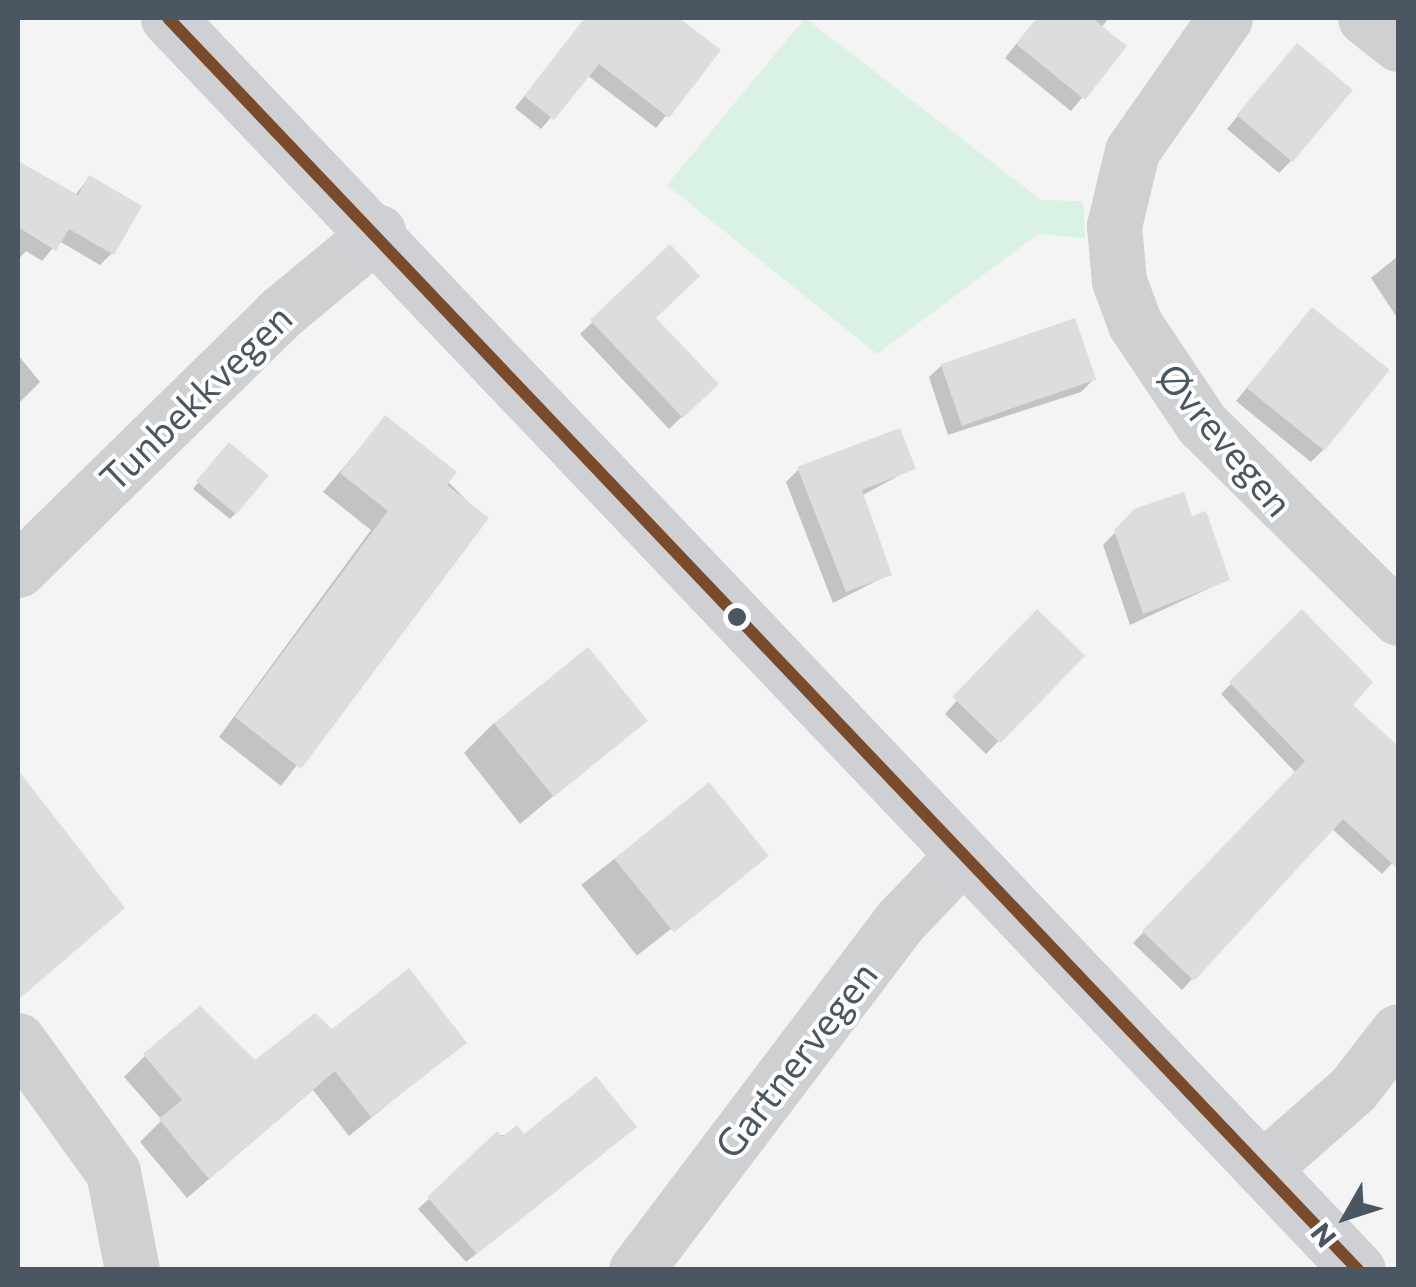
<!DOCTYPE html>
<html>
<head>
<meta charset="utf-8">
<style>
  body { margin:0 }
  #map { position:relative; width:1416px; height:1287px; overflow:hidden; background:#f4f4f4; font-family:Commissioner,sans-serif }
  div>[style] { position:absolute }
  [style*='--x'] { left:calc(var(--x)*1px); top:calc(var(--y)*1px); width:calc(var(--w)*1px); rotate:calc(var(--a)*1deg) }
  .green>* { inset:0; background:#d9f2e3 }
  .shadow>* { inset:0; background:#0003; transform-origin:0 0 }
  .building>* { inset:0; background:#ddddde; transform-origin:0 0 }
  .minor>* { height:55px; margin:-27.5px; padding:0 27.5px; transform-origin:27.5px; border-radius:27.5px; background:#ced0d2 }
  .tertiary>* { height:55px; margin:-27.5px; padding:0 27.5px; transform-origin:27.5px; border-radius:27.5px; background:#ced0d2 }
  .secondary>* { height:55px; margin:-27.5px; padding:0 27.5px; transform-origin:27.5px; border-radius:27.5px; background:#ced0d4 }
  .bus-1>* { height:12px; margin:-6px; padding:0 6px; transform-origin:6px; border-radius:6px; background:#7a4b2a }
  .dots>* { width:28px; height:28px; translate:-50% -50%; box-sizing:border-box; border:5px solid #fff; border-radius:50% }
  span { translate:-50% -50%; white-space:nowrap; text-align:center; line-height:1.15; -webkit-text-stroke:8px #fff; paint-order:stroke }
  .street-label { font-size:38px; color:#4a5661 }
  .frame { position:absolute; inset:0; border:20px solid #4a5661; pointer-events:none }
  .north { position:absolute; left:1296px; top:1167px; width:100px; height:100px; -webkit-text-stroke:8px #fff; paint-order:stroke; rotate:231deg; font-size:28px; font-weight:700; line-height:40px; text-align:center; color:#4a5661 }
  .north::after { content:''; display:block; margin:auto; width:35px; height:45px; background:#4a5661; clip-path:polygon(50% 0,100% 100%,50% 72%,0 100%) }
</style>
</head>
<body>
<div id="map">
  <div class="green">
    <div style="clip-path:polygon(805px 18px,1041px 200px,1083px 201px,1085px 238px,1038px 234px,877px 354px,667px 185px)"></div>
  </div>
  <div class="shadow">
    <div style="clip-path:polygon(585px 18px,675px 18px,718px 51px,656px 128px,587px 75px,541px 129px,515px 108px)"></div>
    <div style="clip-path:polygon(1037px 18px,1109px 18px,1101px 28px,1124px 47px,1071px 111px,1005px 58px)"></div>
    <div style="clip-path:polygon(1285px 59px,1291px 161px,1279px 173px,1227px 129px)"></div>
    <div style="clip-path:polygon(18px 164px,74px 196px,89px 178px,112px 253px,100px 265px,59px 241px,42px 261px,26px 251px,18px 260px)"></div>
    <div style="clip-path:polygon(670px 247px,653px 318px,716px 384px,669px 429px,580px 334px)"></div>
    <div style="clip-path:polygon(1398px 256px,1398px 319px,1371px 278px)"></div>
    <div style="clip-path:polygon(1300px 323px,1324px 449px,1311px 462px,1236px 401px)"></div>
    <div style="clip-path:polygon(18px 355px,40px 382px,18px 404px)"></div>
    <div style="clip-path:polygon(942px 365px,1093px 380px,1081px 392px,948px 435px,929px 377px)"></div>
    <div style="clip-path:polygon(385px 418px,485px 519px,281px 786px,219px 737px,371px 530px,323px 492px)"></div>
    <div style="clip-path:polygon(223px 451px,236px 513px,230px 519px,193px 489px)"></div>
    <div style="clip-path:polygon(913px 468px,861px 496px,890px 574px,833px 603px,786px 482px,799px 469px)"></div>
    <div style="clip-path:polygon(1136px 511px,1190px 519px,1227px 580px,1130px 625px,1103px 545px)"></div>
    <div style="clip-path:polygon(1302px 612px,1349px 705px,1398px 749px,1398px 857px,1382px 874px,1331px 828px,1182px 990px,1133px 943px,1296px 773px,1221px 694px)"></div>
    <div style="clip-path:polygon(1024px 624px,1081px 656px,986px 754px,945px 714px)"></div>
    <div style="clip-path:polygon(644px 720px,520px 824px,464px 753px,494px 723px)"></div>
    <div style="clip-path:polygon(18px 779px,109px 920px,18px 999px)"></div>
    <div style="left:709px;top:785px;width:90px;height:162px;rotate:52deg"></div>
    <div style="clip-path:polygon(332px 1032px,464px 1042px,349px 1136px,313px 1090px,187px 1198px,140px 1142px,162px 1120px,124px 1077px,145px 1056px,255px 1063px)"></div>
    <div style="clip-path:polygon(497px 1135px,624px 1136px,466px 1262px,418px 1209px)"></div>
  </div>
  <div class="building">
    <div style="clip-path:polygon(585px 18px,679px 18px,721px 50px,669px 118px,599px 64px,554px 120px,524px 96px)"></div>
    <div style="clip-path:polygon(1037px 18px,1092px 18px,1127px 46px,1085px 100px,1016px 44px)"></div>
    <div style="left:1297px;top:43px;width:73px;height:94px;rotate:40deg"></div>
    <div style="clip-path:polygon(18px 161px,78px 195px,89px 175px,142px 206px,114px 255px,69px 229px,56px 251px,18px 227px)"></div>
    <div style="clip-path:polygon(670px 244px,700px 276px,656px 318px,719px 384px,683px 418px,590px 320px)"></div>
    <div style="left:1312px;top:307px;width:100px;height:104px;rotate:39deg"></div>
    <div style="left:1075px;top:318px;width:65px;height:142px;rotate:71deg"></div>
    <div style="clip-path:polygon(385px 415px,457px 472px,447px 485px,489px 518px,301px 769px,235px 717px,388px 511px,340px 473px)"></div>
    <div style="clip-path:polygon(900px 428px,916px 469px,862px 490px,892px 575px,846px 592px,797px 467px)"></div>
    <div style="left:229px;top:442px;width:52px;height:51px;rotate:40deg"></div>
    <div style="clip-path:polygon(1184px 492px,1192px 516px,1206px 511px,1230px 580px,1143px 614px,1114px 530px,1134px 509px)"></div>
    <div style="left:1037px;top:609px;width:67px;height:122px;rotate:44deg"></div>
    <div style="clip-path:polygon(1302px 609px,1373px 682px,1353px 705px,1398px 746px,1398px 869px,1343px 819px,1194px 981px,1142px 931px,1305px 761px,1229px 682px)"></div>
    <div style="left:588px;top:647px;width:95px;height:121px;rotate:51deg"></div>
    <div style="clip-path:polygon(18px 770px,125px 908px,18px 1000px)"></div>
    <div style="left:709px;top:782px;width:95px;height:122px;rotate:51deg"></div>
    <div style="clip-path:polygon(409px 968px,467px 1043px,371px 1117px,335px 1071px,209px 1179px,159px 1119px,182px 1100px,143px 1054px,200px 1006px,255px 1060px,315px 1013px,332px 1029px)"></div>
    <div style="clip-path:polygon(596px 1076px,637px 1127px,477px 1254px,427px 1197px,497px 1131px,502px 1137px,517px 1125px,524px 1134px)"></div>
  </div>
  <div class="minor">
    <div style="--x:1225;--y:18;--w:162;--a:125"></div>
    <div style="--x:1132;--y:151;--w:77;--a:103.5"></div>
    <div style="--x:1114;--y:226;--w:55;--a:84.8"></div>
    <div style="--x:1119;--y:281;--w:46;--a:69.6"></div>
    <div style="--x:1135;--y:324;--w:120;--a:56.2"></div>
    <div style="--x:1202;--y:424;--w:276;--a:44.7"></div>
    <div style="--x:1365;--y:18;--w:42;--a:38.2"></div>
    <div style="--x:18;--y:570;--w:366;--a:-44.4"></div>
    <div style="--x:279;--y:314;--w:129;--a:-39.6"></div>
    <div style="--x:18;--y:1040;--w:163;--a:54.3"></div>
    <div style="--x:113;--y:1172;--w:100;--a:79"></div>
    <div style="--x:1262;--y:1169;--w:121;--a:-41.3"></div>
    <div style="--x:1353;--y:1089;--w:73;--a:-52.2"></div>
  </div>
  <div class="tertiary">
    <div style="--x:636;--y:1270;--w:439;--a:-52.9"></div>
    <div style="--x:901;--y:920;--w:90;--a:-46.4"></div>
  </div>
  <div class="secondary">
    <div style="--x:168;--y:18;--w:1727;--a:46.45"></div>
  </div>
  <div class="bus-1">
    <div style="--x:168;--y:18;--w:1727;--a:46.45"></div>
  </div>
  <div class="dots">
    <div style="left:737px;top:617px;background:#4a5661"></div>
  </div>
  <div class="street-label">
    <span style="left:195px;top:397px;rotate:-44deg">Tunbekkvegen</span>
    <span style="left:1226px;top:439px;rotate:50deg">Øvrevegen</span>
    <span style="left:795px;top:1059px;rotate:-52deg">Gartnervegen</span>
  </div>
  <div class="frame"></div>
  <div class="north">N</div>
</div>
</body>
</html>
